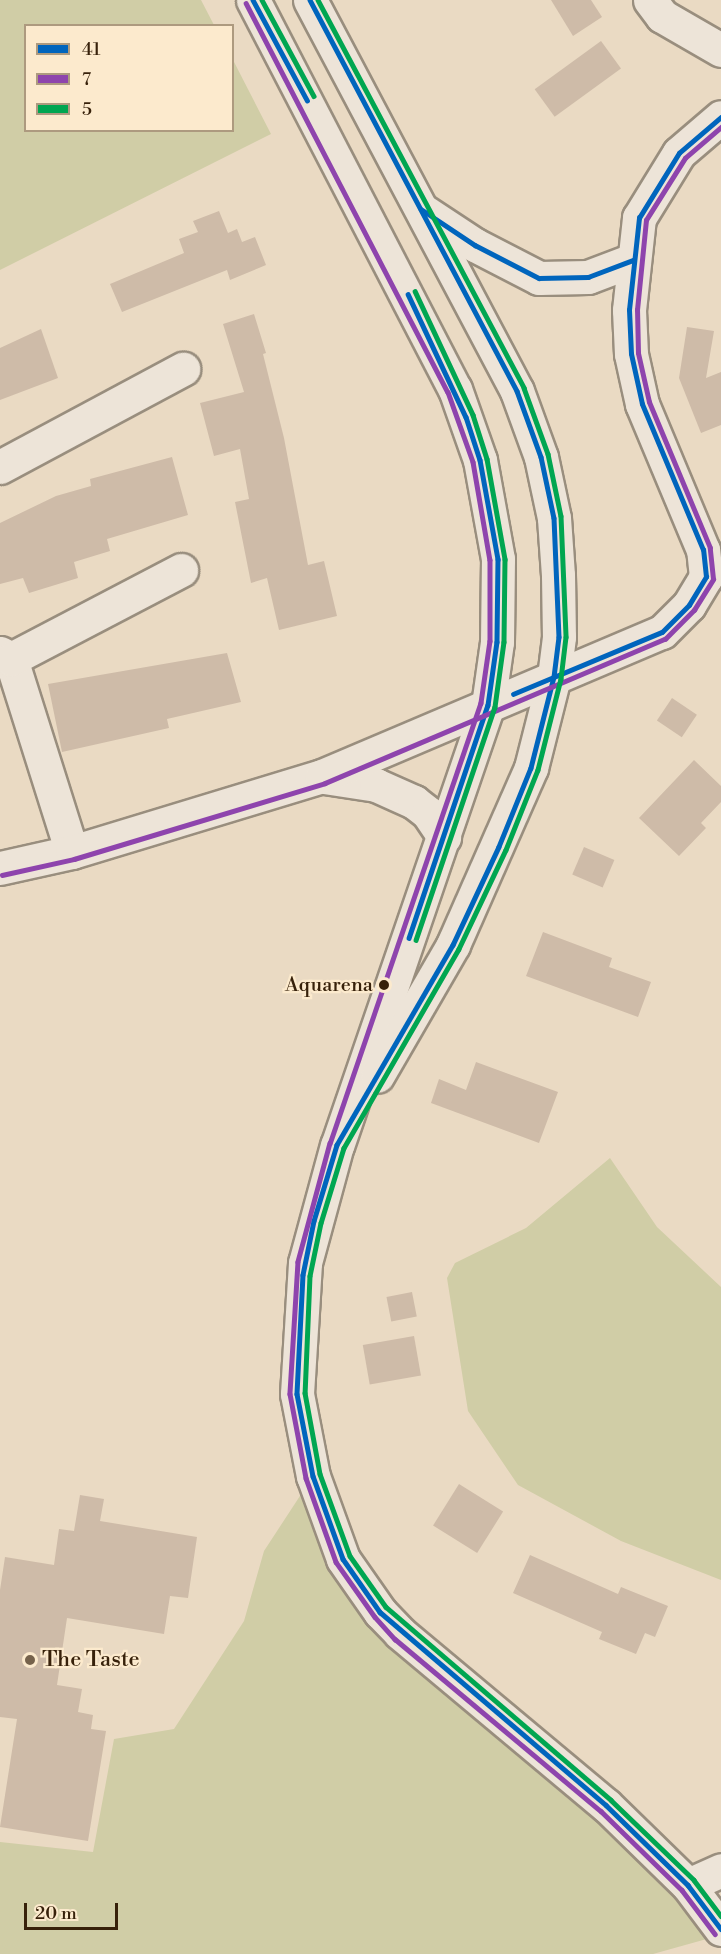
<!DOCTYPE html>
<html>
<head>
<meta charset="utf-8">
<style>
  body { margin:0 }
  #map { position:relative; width:721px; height:1954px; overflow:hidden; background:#eadac3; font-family:"Libre Bodoni",serif }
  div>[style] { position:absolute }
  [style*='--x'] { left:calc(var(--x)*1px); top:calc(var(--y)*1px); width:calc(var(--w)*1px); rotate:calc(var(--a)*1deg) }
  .green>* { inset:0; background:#d0cda6 }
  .building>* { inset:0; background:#cebba8; transform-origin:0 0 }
  .roads { filter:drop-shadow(2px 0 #998e7e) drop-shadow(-2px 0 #998e7e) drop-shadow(0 2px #998e7e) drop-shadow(0 -2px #998e7e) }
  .minor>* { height:33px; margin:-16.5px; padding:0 16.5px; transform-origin:16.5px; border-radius:16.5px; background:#ede4d8 }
  .bus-1>* { height:4.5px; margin:-2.25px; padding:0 2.25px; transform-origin:2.25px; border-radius:2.25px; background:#0065bd }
  .bus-2>* { height:4.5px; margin:-2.25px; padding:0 2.25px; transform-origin:2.25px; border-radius:2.25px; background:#8e44ad }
  .bus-3>* { height:4.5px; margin:-2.25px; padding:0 2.25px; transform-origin:2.25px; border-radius:2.25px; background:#00a651 }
  .dots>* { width:16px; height:16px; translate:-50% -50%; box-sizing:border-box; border:3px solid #fceacd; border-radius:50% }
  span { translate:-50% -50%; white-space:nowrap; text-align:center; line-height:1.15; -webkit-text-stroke:4.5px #fceacd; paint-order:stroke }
  .bus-label { font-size:20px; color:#37210a }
  .right { translate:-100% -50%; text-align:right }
  .poi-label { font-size:22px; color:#37210a }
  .left { translate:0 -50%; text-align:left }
  .legend { position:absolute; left:24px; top:24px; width:210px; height:108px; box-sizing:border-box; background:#fceacd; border:2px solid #ad9a7f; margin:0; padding:8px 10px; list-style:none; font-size:18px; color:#37210a }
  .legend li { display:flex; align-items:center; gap:12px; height:30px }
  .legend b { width:30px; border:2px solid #ad9a7f }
  .scale { position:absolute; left:24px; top:1903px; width:94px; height:27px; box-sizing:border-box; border:3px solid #37210a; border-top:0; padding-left:8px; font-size:18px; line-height:21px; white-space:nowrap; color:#37210a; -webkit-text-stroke:4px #fceacd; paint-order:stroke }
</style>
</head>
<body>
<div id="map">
  <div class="green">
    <div style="clip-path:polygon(0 0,201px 0,214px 25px,26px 26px,26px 130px,232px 130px,233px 60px,271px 134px,0 270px)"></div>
    <div style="clip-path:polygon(610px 1158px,657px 1227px,721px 1287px,721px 1580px,621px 1541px,518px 1485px,468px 1411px,447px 1278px,455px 1263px,526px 1228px)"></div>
    <div style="clip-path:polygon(313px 1476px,343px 1559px,721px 1935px,653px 1954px,0 1954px,0 1842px,93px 1852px,114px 1739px,174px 1729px,244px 1621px,264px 1551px)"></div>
  </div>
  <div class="building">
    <div style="clip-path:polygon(551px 0,591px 0,602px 17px,573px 36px)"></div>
    <div style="left:601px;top:41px;width:34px;height:82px;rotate:54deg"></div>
    <div style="clip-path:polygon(219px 211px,228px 233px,237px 229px,242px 242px,255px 237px,266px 265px,230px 280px,227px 270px,122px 312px,110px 284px,184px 253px,179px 239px,198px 232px,193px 221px)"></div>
    <div style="clip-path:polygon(254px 314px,266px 353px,263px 354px,284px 438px,308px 565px,324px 561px,337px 616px,279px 630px,267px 578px,251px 583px,235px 502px,249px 499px,240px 449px,214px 456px,200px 403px,244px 392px,223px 324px)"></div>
    <div style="clip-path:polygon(687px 327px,714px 331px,706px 378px,721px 372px,721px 425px,701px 433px,679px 378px)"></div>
    <div style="clip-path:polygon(41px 329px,58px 378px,0 400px,0 348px)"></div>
    <div style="clip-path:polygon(172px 457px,188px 515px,107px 539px,110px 551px,74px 562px,78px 578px,29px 593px,23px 578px,0 584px,0 523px,56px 496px,91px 486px,90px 479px)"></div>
    <div style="clip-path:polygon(227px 653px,241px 702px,167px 719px,169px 728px,62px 752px,48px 684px)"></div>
    <div style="left:672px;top:698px;width:30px;height:27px;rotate:34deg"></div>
    <div style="clip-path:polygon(694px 760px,721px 786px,721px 802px,701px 823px,706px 828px,679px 856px,639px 818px)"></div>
    <div style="left:584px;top:847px;width:33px;height:30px;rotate:23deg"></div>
    <div style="clip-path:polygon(543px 932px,612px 958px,609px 967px,651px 982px,638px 1017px,526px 976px)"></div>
    <div style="clip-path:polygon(476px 1062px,558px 1092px,539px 1143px,431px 1103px,439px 1079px,466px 1090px)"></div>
    <div style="left:412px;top:1292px;width:25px;height:26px;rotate:79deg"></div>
    <div style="left:414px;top:1336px;width:40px;height:52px;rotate:80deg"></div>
    <div style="left:459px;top:1484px;width:52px;height:49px;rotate:32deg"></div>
    <div style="clip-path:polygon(80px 1495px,104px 1499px,100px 1521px,197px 1537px,188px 1598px,170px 1596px,164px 1634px,67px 1618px,57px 1685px,82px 1689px,78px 1712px,93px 1715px,91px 1729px,106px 1731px,88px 1841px,0 1827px,17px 1719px,0 1717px,0 1590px,5px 1557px,54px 1565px,59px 1529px,74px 1531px)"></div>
    <div style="clip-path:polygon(530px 1555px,618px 1594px,621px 1587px,668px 1606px,655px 1637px,645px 1633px,636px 1654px,599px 1639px,602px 1632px,513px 1593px)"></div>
  </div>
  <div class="roads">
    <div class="minor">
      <div style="--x:253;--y:0;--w:438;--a:62.6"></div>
      <div style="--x:455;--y:389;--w:75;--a:70.6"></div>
      <div style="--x:480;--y:460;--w:101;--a:79.7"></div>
      <div style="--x:498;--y:559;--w:83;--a:90.7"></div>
      <div style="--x:497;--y:642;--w:64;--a:98.1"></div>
      <div style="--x:488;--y:705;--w:465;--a:108.9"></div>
      <div style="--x:337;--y:1145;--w:122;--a:105.2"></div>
      <div style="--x:305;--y:1263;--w:131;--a:93.5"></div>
      <div style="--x:297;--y:1394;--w:84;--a:79"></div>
      <div style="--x:313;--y:1476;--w:88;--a:70.1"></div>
      <div style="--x:343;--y:1559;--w:65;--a:55.1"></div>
      <div style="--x:380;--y:1612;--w:29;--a:46"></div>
      <div style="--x:400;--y:1633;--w:268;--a:39.9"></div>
      <div style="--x:606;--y:1805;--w:115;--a:44.3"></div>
      <div style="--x:688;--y:1885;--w:55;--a:53.1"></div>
      <div style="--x:310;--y:0;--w:442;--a:62.1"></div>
      <div style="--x:517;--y:391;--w:70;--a:70"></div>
      <div style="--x:541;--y:457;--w:62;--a:78"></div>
      <div style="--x:554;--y:518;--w:57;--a:86"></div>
      <div style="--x:558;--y:575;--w:62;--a:89.1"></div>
      <div style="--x:559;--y:637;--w:40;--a:97.1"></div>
      <div style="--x:554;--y:677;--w:94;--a:104.2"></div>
      <div style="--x:531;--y:768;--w:193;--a:113.8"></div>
      <div style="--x:453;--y:945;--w:151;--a:120.1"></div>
      <div style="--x:650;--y:0;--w:20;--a:53"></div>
      <div style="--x:662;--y:16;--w:68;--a:30"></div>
      <div style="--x:422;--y:210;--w:64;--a:33.4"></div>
      <div style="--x:475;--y:245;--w:72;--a:27.3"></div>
      <div style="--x:539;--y:278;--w:49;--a:-1.2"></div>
      <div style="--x:588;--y:277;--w:48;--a:-20.7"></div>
      <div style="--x:0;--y:467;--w:208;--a:-28.2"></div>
      <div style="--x:0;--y:653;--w:13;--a:29"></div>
      <div style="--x:11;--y:659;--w:202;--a:72.5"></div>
      <div style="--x:11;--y:659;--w:192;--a:-27.6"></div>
      <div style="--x:324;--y:777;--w:53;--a:8.7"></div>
      <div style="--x:376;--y:785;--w:42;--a:24.1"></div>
      <div style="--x:414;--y:802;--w:18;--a:38"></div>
      <div style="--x:428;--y:813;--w:29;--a:56"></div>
      <div style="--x:0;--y:868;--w:74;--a:-12.5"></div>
      <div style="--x:72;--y:852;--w:261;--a:-16.9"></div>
      <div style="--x:322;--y:776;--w:369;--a:-23"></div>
      <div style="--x:662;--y:632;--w:38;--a:-45"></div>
      <div style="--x:689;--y:605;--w:33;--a:-59"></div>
      <div style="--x:706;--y:577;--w:27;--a:-96"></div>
      <div style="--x:703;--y:550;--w:158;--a:-112.7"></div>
      <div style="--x:642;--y:404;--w:51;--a:-102.4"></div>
      <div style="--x:631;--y:354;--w:44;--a:-92.6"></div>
      <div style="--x:629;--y:310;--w:93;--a:-83.8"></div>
      <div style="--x:639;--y:218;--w:76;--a:-58.4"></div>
      <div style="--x:679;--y:153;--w:55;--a:-40.6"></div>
      <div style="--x:688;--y:1885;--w:36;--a:-24"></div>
    </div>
  </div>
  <div class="bus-1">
    <div style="--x:253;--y:0;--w:114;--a:61.6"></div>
    <div style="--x:310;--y:0;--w:442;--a:62.1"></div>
    <div style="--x:517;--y:391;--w:70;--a:70"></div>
    <div style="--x:541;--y:457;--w:62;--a:78"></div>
    <div style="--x:554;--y:518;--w:119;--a:87.6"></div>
    <div style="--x:559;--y:637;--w:40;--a:97.1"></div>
    <div style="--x:554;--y:677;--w:94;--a:104.2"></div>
    <div style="--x:531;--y:768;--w:85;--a:112.1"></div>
    <div style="--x:499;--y:847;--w:108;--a:115.1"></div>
    <div style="--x:453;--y:945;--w:231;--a:120.1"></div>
    <div style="--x:337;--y:1145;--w:79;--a:106.8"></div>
    <div style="--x:314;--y:1221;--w:55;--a:101.5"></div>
    <div style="--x:303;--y:1275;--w:119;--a:92.9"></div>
    <div style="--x:297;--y:1394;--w:84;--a:79"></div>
    <div style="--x:313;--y:1476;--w:88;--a:70.1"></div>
    <div style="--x:343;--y:1559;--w:65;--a:55.1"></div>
    <div style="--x:380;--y:1612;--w:297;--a:40.5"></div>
    <div style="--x:606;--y:1805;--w:115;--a:44.3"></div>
    <div style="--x:688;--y:1885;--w:55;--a:53.1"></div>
    <div style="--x:421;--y:209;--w:65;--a:33.7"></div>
    <div style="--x:475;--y:245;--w:72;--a:27.3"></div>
    <div style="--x:539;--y:278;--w:49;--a:-1.2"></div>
    <div style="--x:588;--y:277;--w:48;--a:-20.7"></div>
    <div style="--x:408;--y:294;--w:136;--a:64.8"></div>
    <div style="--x:466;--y:417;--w:45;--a:72"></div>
    <div style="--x:480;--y:460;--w:101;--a:79.7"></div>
    <div style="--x:498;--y:559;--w:83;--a:90.7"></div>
    <div style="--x:497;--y:642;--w:64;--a:98.1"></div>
    <div style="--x:488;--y:705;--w:246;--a:108.7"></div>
    <div style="--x:513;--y:694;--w:161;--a:-22.6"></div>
    <div style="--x:662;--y:632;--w:38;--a:-45"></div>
    <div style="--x:689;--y:605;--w:33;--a:-59"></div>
    <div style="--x:706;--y:577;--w:27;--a:-96"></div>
    <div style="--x:703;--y:550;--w:158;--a:-112.7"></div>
    <div style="--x:642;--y:404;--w:51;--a:-102.4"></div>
    <div style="--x:631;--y:354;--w:44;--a:-92.6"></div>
    <div style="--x:629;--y:310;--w:93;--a:-83.8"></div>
    <div style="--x:639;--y:218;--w:76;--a:-58.4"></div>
    <div style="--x:679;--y:153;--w:55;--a:-40.6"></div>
  </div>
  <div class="bus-2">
    <div style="--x:246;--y:3;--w:438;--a:62.6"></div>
    <div style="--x:448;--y:392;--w:74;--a:70.3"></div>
    <div style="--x:473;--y:462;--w:99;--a:80.2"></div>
    <div style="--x:490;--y:560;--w:81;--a:90"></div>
    <div style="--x:490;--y:641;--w:63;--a:98.3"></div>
    <div style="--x:481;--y:703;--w:465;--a:108.9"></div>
    <div style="--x:330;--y:1143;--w:123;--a:105.1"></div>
    <div style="--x:298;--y:1262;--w:132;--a:93.5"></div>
    <div style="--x:290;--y:1394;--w:86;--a:79.2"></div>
    <div style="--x:306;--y:1478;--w:89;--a:70.3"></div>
    <div style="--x:336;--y:1562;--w:67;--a:54.7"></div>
    <div style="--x:375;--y:1617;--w:30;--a:48"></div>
    <div style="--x:395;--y:1639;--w:268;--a:39.9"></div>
    <div style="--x:601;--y:1811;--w:113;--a:44.3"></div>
    <div style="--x:682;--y:1890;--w:55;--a:53.1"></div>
    <div style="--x:2;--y:875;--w:74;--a:-12.5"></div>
    <div style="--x:74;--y:859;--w:262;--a:-16.8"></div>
    <div style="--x:325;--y:783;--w:369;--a:-23"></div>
    <div style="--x:665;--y:639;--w:41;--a:-45"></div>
    <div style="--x:694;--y:610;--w:36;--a:-58"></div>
    <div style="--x:713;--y:579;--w:31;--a:-96"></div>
    <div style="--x:710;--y:548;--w:158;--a:-112.7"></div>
    <div style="--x:649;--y:402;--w:50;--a:-102.7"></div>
    <div style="--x:638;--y:353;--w:43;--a:-91.3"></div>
    <div style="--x:637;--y:310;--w:90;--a:-84.3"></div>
    <div style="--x:646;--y:220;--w:73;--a:-57.8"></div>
    <div style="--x:685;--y:158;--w:48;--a:-40.7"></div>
  </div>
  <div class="bus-3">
    <div style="--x:262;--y:0;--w:109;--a:61.6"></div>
    <div style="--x:318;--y:0;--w:439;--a:62"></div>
    <div style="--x:524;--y:388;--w:70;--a:70"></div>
    <div style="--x:548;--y:454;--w:63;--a:78.2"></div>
    <div style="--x:561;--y:516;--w:121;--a:87.6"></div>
    <div style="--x:566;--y:637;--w:42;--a:96.8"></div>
    <div style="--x:561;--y:679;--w:94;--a:104.2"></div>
    <div style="--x:538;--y:770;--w:86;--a:111.8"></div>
    <div style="--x:506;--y:850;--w:110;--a:115.4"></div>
    <div style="--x:459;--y:949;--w:230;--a:120"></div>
    <div style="--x:344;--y:1148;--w:78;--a:107"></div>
    <div style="--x:321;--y:1223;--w:54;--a:101.7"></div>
    <div style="--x:310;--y:1276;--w:117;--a:92.4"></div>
    <div style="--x:305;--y:1393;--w:82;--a:79.5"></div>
    <div style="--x:320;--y:1474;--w:87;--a:69.9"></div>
    <div style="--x:350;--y:1556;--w:62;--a:54.8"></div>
    <div style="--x:386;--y:1607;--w:296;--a:40.6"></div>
    <div style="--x:611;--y:1800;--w:115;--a:43.9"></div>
    <div style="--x:694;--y:1880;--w:45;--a:53.1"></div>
    <div style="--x:415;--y:291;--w:137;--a:64.9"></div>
    <div style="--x:473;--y:415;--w:46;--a:72.3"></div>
    <div style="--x:487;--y:459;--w:102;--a:79.8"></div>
    <div style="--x:505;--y:559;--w:83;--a:90.7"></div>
    <div style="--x:504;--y:642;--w:66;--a:97.9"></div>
    <div style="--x:495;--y:707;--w:246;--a:108.7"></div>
  </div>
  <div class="dots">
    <div style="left:384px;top:985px;background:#37210a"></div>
    <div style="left:30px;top:1660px;background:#76624b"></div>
  </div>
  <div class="bus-label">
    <span class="right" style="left:373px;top:985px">Aquarena</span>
  </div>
  <div class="poi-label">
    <span class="left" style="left:42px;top:1660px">The Taste</span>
  </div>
  <ul class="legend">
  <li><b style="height:8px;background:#0065bd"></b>41</li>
  <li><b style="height:8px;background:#8e44ad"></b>7</li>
  <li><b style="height:8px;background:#00a651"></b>5</li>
  </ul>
  <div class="scale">20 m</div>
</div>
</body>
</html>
